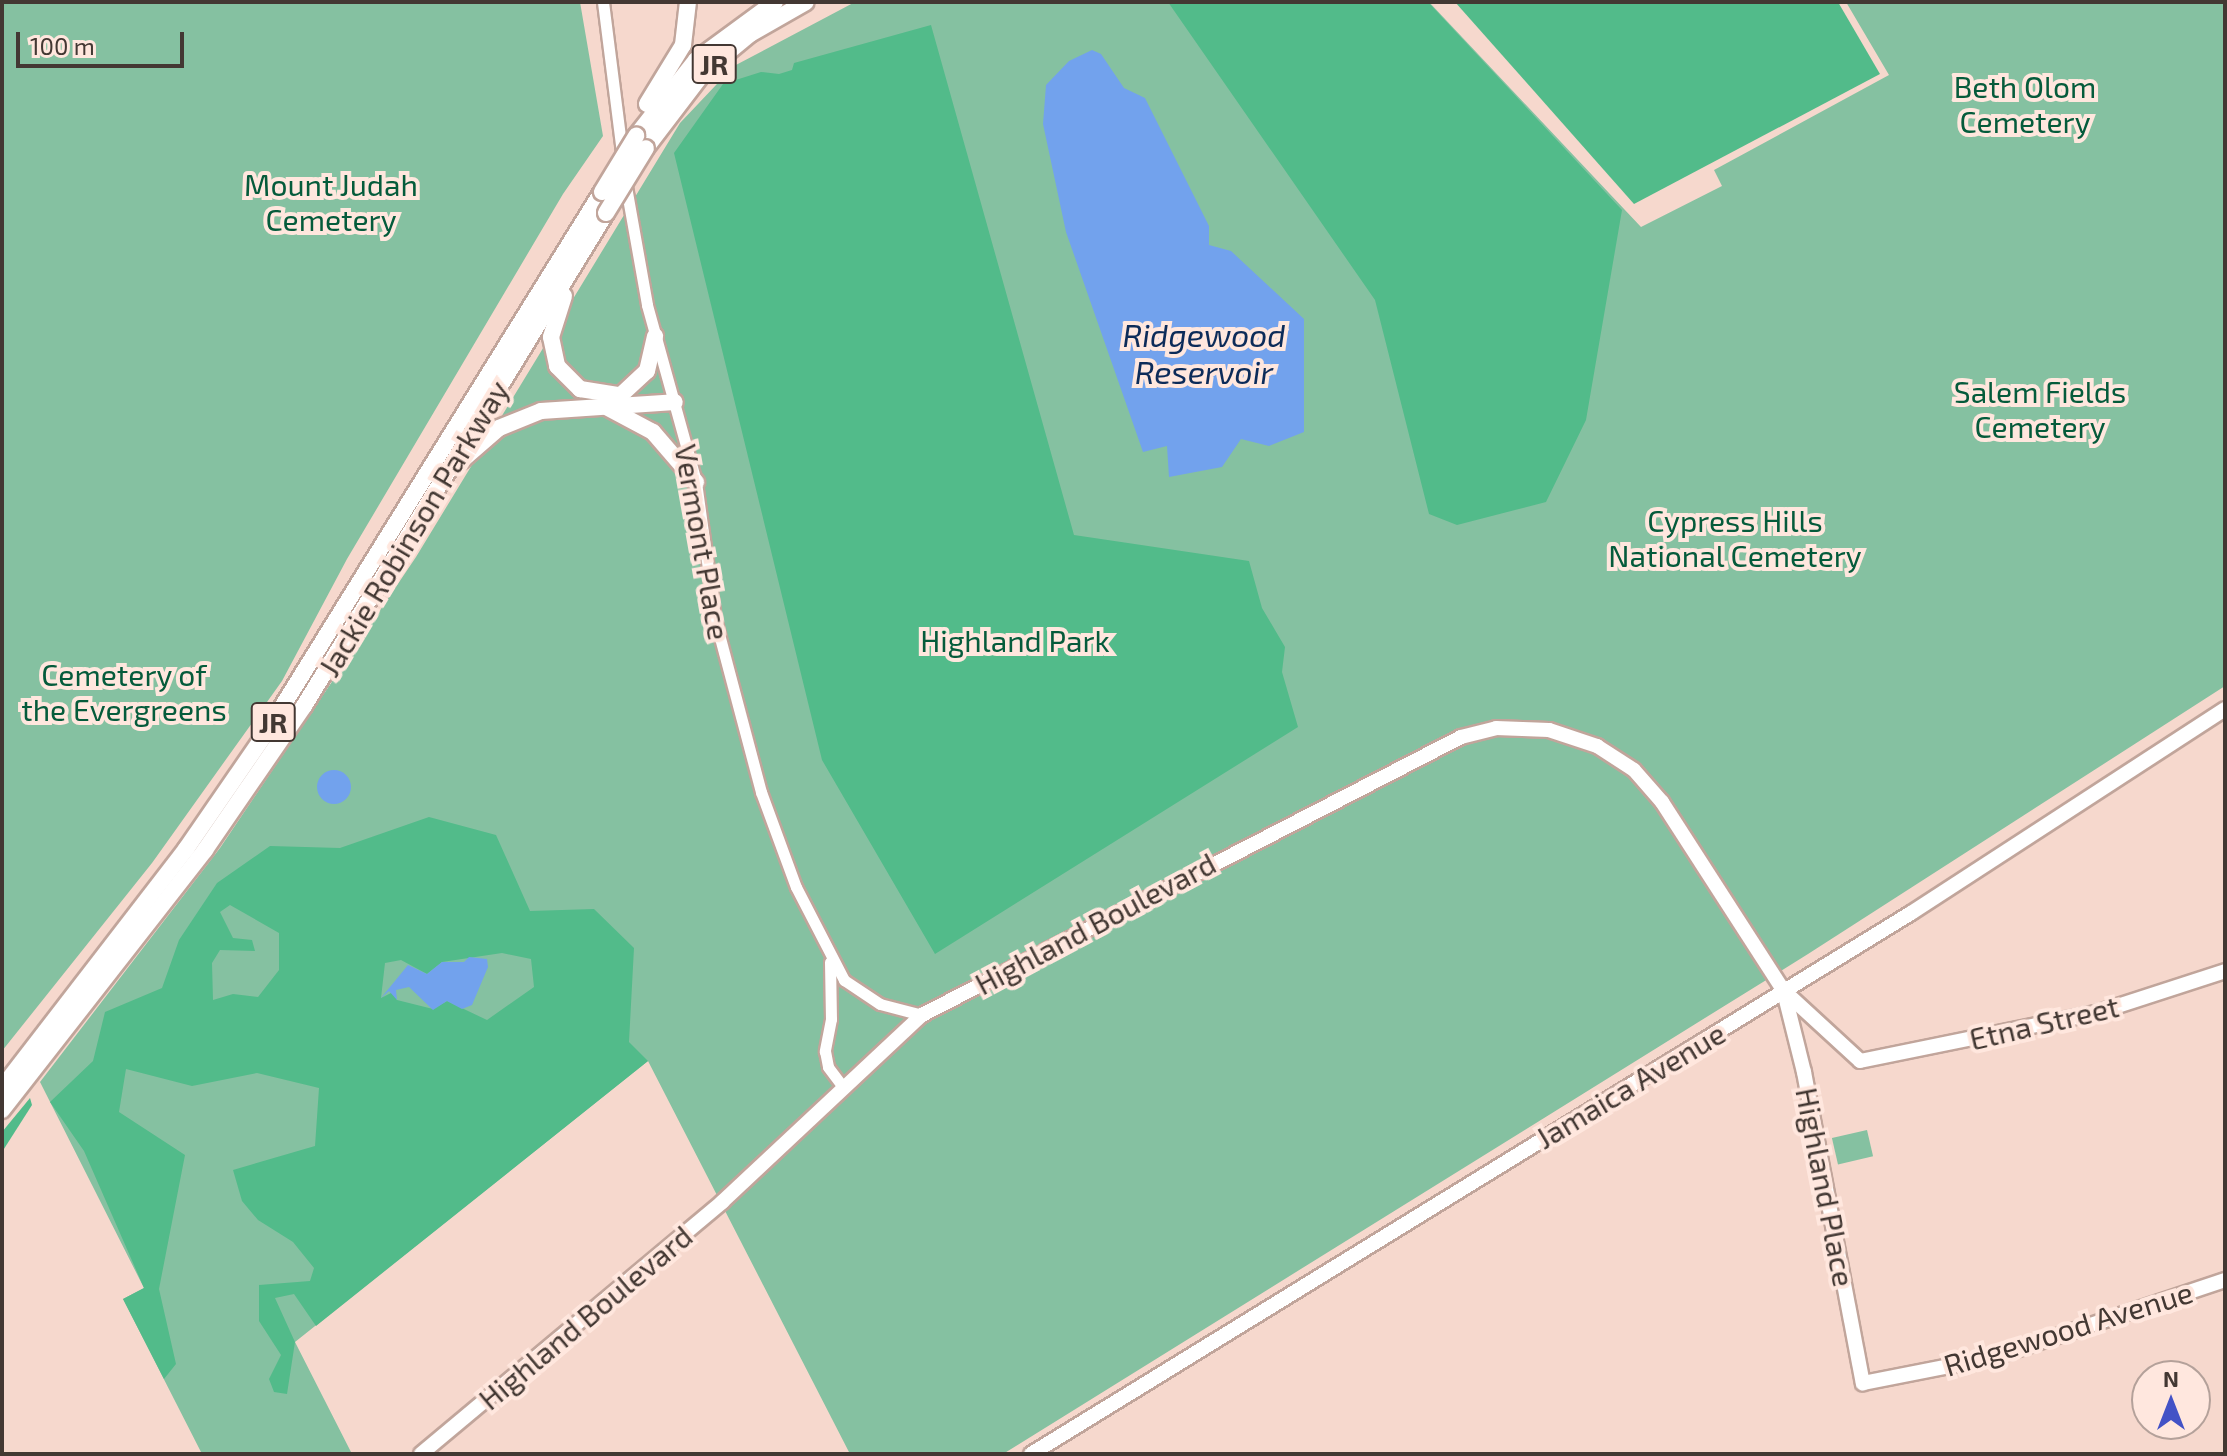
<!DOCTYPE html>
<html>
<head>
<meta charset="utf-8">
<style>
  body { margin:0 }
  #map { position:relative; width:2227px; height:1456px; overflow:hidden; background:#f6d8cd; font-family:"Exo 2",sans-serif }
  div>[style] { position:absolute }
  [style*='--x'] { left:calc(var(--x)*1px); top:calc(var(--y)*1px); width:calc(var(--w)*1px); rotate:calc(var(--a)*1deg) }
  .green>* { inset:0; background:#85c1a1; transform-origin:0 0 }
  .forest>* { inset:0; background:#52bb8a }
  .water>* { inset:0; background:#72a2ed }
  .round { border-radius:50% }
  .roads { filter:drop-shadow(2px 0 #c1a59b) drop-shadow(-2px 0 #c1a59b) drop-shadow(0 2px #c1a59b) drop-shadow(0 -2px #c1a59b) }
  .minor>* { height:11px; margin:-5.5px; padding:0 5.5px; transform-origin:5.5px; border-radius:5.5px; background:#fff }
  .major>* { height:14px; margin:-7px; padding:0 7px; transform-origin:7px; border-radius:7px; background:#fff }
  .highway>* { height:16px; margin:-8px; padding:0 8px; transform-origin:8px; border-radius:8px; background:#fff }
  .bridges { filter:drop-shadow(2px 0 #c1a59b) drop-shadow(-2px 0 #c1a59b) drop-shadow(0 2px #c1a59b) drop-shadow(0 -2px #c1a59b) }
  .highway-bridge>* { height:16px; margin:-8px; padding:0 8px; transform-origin:8px; border-radius:8px; background:#fff }
  span { translate:-50% -50%; white-space:nowrap; text-align:center; line-height:1.15; -webkit-text-stroke:8px #ffe7de; paint-order:stroke }
  .shield-label span { padding:2px 6px; background:#ffe7de; border:2px solid; border-radius:6px; -webkit-text-stroke-width:0 }
  .shield-label { font-size:28px; color:#433833; font-weight:700 }
  .park-label { font-size:30px; color:#055b3b }
  .street-label { font-size:30px; color:#433833 }
  .water-label { font-size:32px; color:#0c2b59; font-style:italic }
  .frame { position:absolute; inset:0; border:4px solid #433833; pointer-events:none }
  .north { position:absolute; left:2131px; top:1360px; width:80px; height:80px; box-sizing:border-box; background:#ffe7de; border:2px solid #b4a19a; border-radius:50%; rotate:0deg; font-size:22px; font-weight:700; line-height:32px; text-align:center; color:#433833 }
  .north::after { content:''; display:block; margin:auto; width:28px; height:36px; background:#4352c6; clip-path:polygon(50% 0,100% 100%,50% 72%,0 100%) }
  .scale { position:absolute; left:16px; top:32px; width:168px; height:36px; box-sizing:border-box; border:4px solid #433833; border-top:0; padding-left:10px; font-size:24px; line-height:28px; white-space:nowrap; color:#433833; -webkit-text-stroke:6px #ffe7de; paint-order:stroke }
</style>
</head>
<body>
<div id="map">
  <div class="green">
    <div style="clip-path:polygon(2px 2px,580px 2px,603px 136px,563px 194px,347px 559px,282px 681px,152px 863px,2px 1051px)"></div>
    <div style="clip-path:polygon(855px 2px,1429px 2px,1641px 227px,1722px 186px,1714px 170px,1889px 75px,1846px 2px,2225px 2px,2225px 686px,1808px 954px,1003px 1454px,850px 1454px,648px 1061px,295px 1342px,352px 1454px,202px 1454px,123px 1299px,144px 1288px,40px 1082px,220px 848px,416px 557px,680px 123px,734px 66px)"></div>
    <div style="left:1867px;top:1130px;width:27px;height:36px;rotate:77deg"></div>
  </div>
  <div class="forest">
    <div style="clip-path:polygon(1168px 2px,1428px 2px,1622px 210px,1586px 420px,1546px 502px,1457px 525px,1429px 514px,1375px 300px)"></div>
    <div style="clip-path:polygon(1455px 2px,1838px 2px,1880px 74px,1634px 204px)"></div>
    <div style="clip-path:polygon(931px 25px,1074px 535px,1249px 561px,1262px 608px,1285px 647px,1282px 672px,1298px 727px,935px 954px,822px 760px,674px 153px,723px 84px,761px 72px,779px 74px,792px 70px,794px 63px)"></div>
    <div style="clip-path:polygon(evenodd,429px 817px,496px 835px,530px 911px,594px 909px,634px 948px,629px 1042px,648px 1061px,316px 1326px,294px 1294px,275px 1298px,295px 1342px,287px 1394px,274px 1392px,269px 1379px,281px 1355px,259px 1321px,259px 1285px,310px 1281px,314px 1268px,293px 1242px,258px 1220px,242px 1201px,233px 1170px,315px 1146px,319px 1088px,257px 1073px,192px 1086px,126px 1069px,119px 1112px,185px 1155px,159px 1289px,176px 1364px,164px 1379px,123px 1299px,144px 1288px,84px 1151px,50px 1102px,93px 1061px,105px 1012px,162px 988px,179px 940px,217px 883px,270px 846px,340px 848px,429px 817px,230px 905px,279px 933px,279px 970px,258px 997px,233px 994px,213px 1000px,212px 963px,220px 950px,255px 951px,252px 940px,233px 938px,220px 912px,230px 905px,429px 817px,502px 953px,531px 959px,534px 987px,487px 1020px,447px 1001px,433px 1009px,397px 1000px,393px 992px,381px 998px,385px 963px,401px 960px,427px 974px,442px 962px,502px 953px)"></div>
    <div style="clip-path:polygon(30px 1098px,32px 1105px,2px 1152px,2px 1132px)"></div>
  </div>
  <div class="water">
    <div style="clip-path:polygon(1092px 50px,1101px 54px,1124px 88px,1145px 98px,1209px 226px,1209px 245px,1231px 251px,1304px 319px,1304px 432px,1269px 446px,1241px 439px,1222px 467px,1169px 477px,1167px 446px,1143px 452px,1066px 232px,1043px 124px,1046px 85px,1069px 61px)"></div>
    <div class="round" style="left:317px;top:770px;width:34px;height:34px"></div>
    <div style="clip-path:polygon(469px 957px,487px 959px,488px 967px,472px 1005px,462px 1009px,447px 1001px,433px 1010px,409px 987px,396px 990px,397px 1000px,389px 991px,381px 998px,408px 965px,427px 974px,442px 962px,464px 962px)"></div>
  </div>
  <div class="roads">
    <div class="minor">
      <div style="--x:603;--y:2;--w:159;--a:82.8"></div>
      <div style="--x:625;--y:181;--w:126;--a:79.9"></div>
      <div style="--x:647;--y:305;--w:184;--a:74.5"></div>
      <div style="--x:696;--y:482;--w:138;--a:82.1"></div>
      <div style="--x:715;--y:619;--w:179;--a:75.1"></div>
      <div style="--x:761;--y:792;--w:101;--a:69.8"></div>
      <div style="--x:796;--y:887;--w:105;--a:62.7"></div>
      <div style="--x:844;--y:980;--w:43;--a:33.7"></div>
      <div style="--x:880;--y:1004;--w:43;--a:14.7"></div>
      <div style="--x:830;--y:962;--w:57;--a:89"></div>
      <div style="--x:831;--y:1019;--w:33;--a:101"></div>
      <div style="--x:825;--y:1051;--w:16;--a:79"></div>
      <div style="--x:828;--y:1067;--w:25;--a:53"></div>
    </div>
    <div class="major">
      <div style="--x:1784;--y:992;--w:82;--a:76"></div>
      <div style="--x:1804;--y:1072;--w:317;--a:79.3"></div>
      <div style="--x:1863;--y:1383;--w:135;--a:-11.1"></div>
      <div style="--x:1995;--y:1357;--w:243;--a:-18.5"></div>
      <div style="--x:421;--y:1454;--w:393;--a:-39.9"></div>
      <div style="--x:722;--y:1202;--w:274;--a:-43.1"></div>
      <div style="--x:922;--y:1015;--w:606;--a:-27.28"></div>
      <div style="--x:1461;--y:737;--w:36;--a:-14"></div>
      <div style="--x:1496;--y:728;--w:53;--a:2.2"></div>
      <div style="--x:1549;--y:730;--w:51;--a:18.4"></div>
      <div style="--x:1597;--y:746;--w:44;--a:33"></div>
      <div style="--x:1634;--y:770;--w:43;--a:48.8"></div>
      <div style="--x:1662;--y:802;--w:225;--a:57.2"></div>
      <div style="--x:1784;--y:991;--w:103;--a:42.6"></div>
      <div style="--x:1860;--y:1061;--w:241;--a:-11.5"></div>
      <div style="--x:2096;--y:1013;--w:136;--a:-18"></div>
      <div style="--x:1031;--y:1454;--w:1033;--a:-31.58"></div>
      <div style="--x:1911;--y:913;--w:374;--a:-33"></div>
    </div>
    <div class="highway">
      <div style="--x:647;--y:104;--w:69;--a:-58.6"></div>
      <div style="--x:683;--y:45;--w:43;--a:-83.4"></div>
      <div style="--x:636;--y:136;--w:97;--a:-51.7"></div>
      <div style="--x:696;--y:60;--w:98;--a:-36.3"></div>
      <div style="--x:646;--y:148;--w:96;--a:-52.7"></div>
      <div style="--x:704;--y:72;--w:60;--a:-39.6"></div>
      <div style="--x:750;--y:34;--w:64;--a:-29.7"></div>
      <div style="--x:564;--y:296;--w:43;--a:107.6"></div>
      <div style="--x:551;--y:337;--w:30;--a:78"></div>
      <div style="--x:557;--y:366;--w:33;--a:45"></div>
      <div style="--x:580;--y:389;--w:38;--a:9"></div>
      <div style="--x:622;--y:394;--w:34;--a:-43"></div>
      <div style="--x:647;--y:371;--w:36;--a:-77"></div>
      <div style="--x:608;--y:408;--w:51;--a:28.1"></div>
      <div style="--x:653;--y:432;--w:66;--a:49.3"></div>
      <div style="--x:461;--y:461;--w:50;--a:-41"></div>
      <div style="--x:499;--y:428;--w:45;--a:-22"></div>
      <div style="--x:541;--y:411;--w:134;--a:-3.8"></div>
      <div style="--x:2;--y:1088;--w:302;--a:-52.4"></div>
      <div style="--x:186;--y:849;--w:137;--a:-55.4"></div>
      <div style="--x:264;--y:736;--w:640;--a:-58.15"></div>
      <div style="--x:2;--y:1110;--w:330;--a:-52"></div>
      <div style="--x:205;--y:850;--w:175;--a:-55.5"></div>
      <div style="--x:304;--y:706;--w:578;--a:-58.51"></div>
    </div>
  </div>
  <div class="bridges">
    <div class="highway-bridge">
      <div style="--x:602;--y:192;--w:66;--a:-58.7"></div>
      <div style="--x:606;--y:213;--w:76;--a:-58.4"></div>
    </div>
  </div>
  <div class="shield-label">
    <span style="left:714px;top:64px">JR</span>
    <span style="left:273px;top:722px">JR</span>
  </div>
  <div class="park-label">
    <span style="left:2025px;top:103px">Beth Olom<br>Cemetery</span>
    <span style="left:331px;top:201px">Mount Judah<br>Cemetery</span>
    <span style="left:2040px;top:408px">Salem Fields<br>Cemetery</span>
    <span style="left:1735px;top:537px">Cypress Hills<br>National Cemetery</span>
    <span style="left:1015px;top:640px">Highland Park</span>
    <span style="left:124px;top:691px">Cemetery of<br>the Evergreens</span>
  </div>
  <div class="street-label">
    <span style="left:413px;top:528px;rotate:-59deg">Jackie Robinson Parkway</span>
    <span style="left:703px;top:542px;rotate:80deg">Vermont Place</span>
    <span style="left:1095px;top:923px;rotate:-28deg">Highland Boulevard</span>
    <span style="left:2044px;top:1022px;rotate:-13deg">Etna Street</span>
    <span style="left:1630px;top:1085px;rotate:-31deg">Jamaica Avenue</span>
    <span style="left:1826px;top:1187px;rotate:79deg">Highland Place</span>
    <span style="left:585px;top:1317px;rotate:-40deg">Highland Boulevard</span>
    <span style="left:2068px;top:1328px;rotate:-17deg">Ridgewood Avenue</span>
  </div>
  <div class="water-label">
    <span style="left:1204px;top:353px">Ridgewood<br>Reservoir</span>
  </div>
  <div class="frame"></div>
  <div class="north">N</div>
  <div class="scale">100 m</div>
</div>
</body>
</html>
